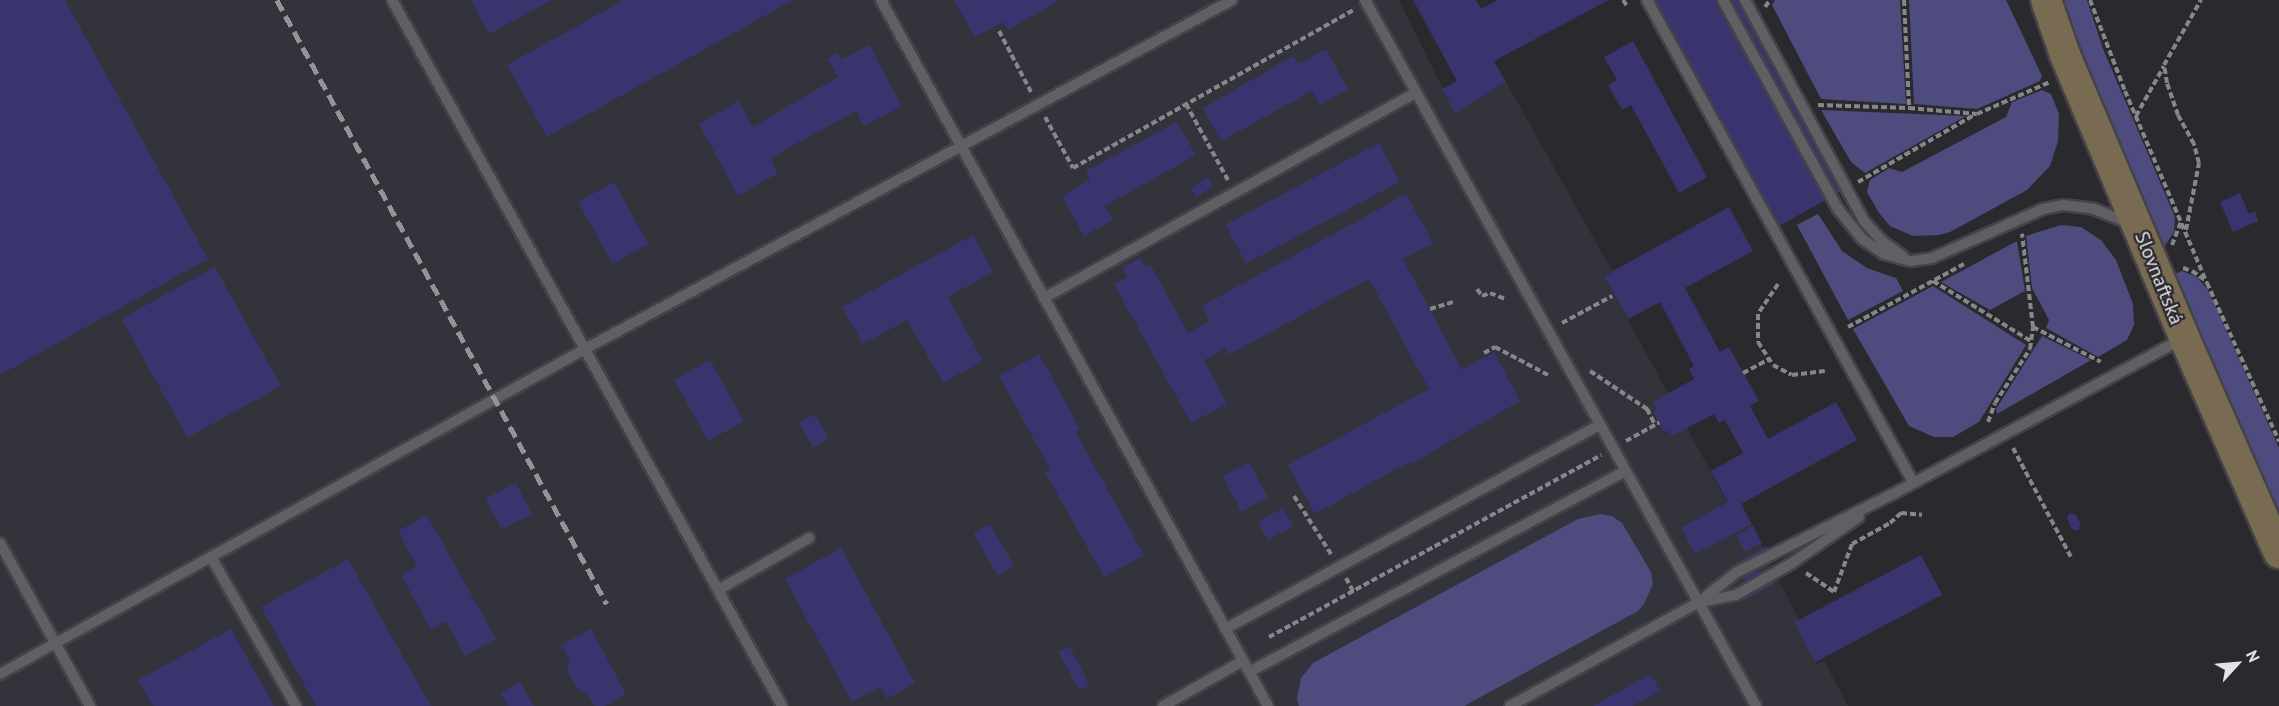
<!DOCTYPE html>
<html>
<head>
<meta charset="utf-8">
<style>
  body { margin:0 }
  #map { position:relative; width:2279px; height:706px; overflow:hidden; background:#29292e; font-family:"PT Sans",sans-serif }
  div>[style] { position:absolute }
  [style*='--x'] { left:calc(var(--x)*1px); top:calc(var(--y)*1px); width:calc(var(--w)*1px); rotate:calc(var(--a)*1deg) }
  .built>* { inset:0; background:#33333c }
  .green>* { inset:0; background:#4e4c7e }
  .building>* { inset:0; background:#39346e; transform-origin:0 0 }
  .path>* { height:4px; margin-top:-2px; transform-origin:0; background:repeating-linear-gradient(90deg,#87878b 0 6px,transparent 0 9px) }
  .roads { filter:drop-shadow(2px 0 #444448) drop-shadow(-2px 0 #444448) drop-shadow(0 2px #444448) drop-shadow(0 -2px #444448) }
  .lane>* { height:10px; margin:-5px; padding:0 5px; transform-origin:5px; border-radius:5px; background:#5f5f64 }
  .secondary>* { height:30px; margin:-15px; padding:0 15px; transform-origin:15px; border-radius:15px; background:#786b51 }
  .rail>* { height:4.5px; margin-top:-2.25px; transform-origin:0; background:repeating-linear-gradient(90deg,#949498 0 12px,transparent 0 18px) }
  span { translate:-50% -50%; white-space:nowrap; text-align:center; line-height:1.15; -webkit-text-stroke:4.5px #29292e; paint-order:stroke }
  .street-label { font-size:20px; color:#e4e4e7 }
  .north { position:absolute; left:2207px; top:634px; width:60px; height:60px; -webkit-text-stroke:4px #29292e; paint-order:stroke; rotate:64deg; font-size:16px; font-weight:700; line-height:24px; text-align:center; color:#e4e4e7 }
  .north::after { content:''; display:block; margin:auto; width:21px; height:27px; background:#e4e4e7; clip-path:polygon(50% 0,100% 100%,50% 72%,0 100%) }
</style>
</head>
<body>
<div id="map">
  <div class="built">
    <div style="clip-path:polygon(0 0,1399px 0,1455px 113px,1506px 82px,1612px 271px,1604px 276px,1731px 509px,1741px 504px,1800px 622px,1795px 625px,1817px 664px,1824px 661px,1848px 706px,0 706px)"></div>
  </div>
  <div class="green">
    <div style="clip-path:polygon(1775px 0,1900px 0,1906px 104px,1821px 99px,1772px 5px)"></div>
    <div style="clip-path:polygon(1909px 0,2006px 0,2042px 76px,2040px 81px,1977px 109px,1914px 104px)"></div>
    <div style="clip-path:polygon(2062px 0,2087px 0,2103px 49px,2175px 217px,2174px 232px,2162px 250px)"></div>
    <div style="clip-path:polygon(2042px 90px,2051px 94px,2059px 114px,2058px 141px,2050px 166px,2027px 190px,1950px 232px,1939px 235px,1913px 236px,1890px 226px,1879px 213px,1867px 192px,1870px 180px,1889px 168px,1902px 172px,2006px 117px,2012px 102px)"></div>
    <div style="clip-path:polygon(1821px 110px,1966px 116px,1865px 173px,1851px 162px)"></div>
    <div style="clip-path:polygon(1818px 214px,1842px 251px,1867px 268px,1896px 278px,1903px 291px,1848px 320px,1797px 225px)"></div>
    <div style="clip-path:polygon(2061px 225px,2081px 227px,2101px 240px,2116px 260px,2133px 304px,2134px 325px,2127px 340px,2098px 357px,2046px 328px,2049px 320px,2032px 288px,2026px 236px)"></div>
    <div style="clip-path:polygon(2017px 241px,2025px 291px,1990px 310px,1941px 282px)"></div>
    <div style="clip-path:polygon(2182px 271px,2197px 277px,2208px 290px,2279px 448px,2279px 511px,2176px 279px,2175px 274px)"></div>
    <div style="clip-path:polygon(1933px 286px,2026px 345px,1979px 422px,1953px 437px,1934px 437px,1909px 426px,1853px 329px)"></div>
    <div style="clip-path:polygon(2042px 336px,2091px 360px,1997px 414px,1996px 409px)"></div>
    <div style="clip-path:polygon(1600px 514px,1612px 516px,1622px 523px,1651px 572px,1653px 584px,1644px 604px,1638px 611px,1464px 706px,1299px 706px,1297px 699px,1301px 678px,1313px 663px,1578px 519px)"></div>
  </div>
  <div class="building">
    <div style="clip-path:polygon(0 0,65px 0,208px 259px,0 375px)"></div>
    <div style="clip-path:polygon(471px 0,552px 0,489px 34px)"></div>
    <div style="clip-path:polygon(624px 0,793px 0,547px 137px,507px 65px)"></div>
    <div style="clip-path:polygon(954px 0,1060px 0,1008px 30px,1003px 22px,975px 37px)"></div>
    <div style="clip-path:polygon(1413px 0,1476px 0,1481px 9px,1498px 0,1609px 0,1494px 61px,1506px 82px,1455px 113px,1442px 89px,1457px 81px)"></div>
    <div style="clip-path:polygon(1655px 0,1748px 0,1851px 186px,1779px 226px)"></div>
    <div style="clip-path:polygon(1633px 41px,1707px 177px,1679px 193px,1631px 105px,1622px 110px,1608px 85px,1617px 80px,1604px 57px)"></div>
    <div style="clip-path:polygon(869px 45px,902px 106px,864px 126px,856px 111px,770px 158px,778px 173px,738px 196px,699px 124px,739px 101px,753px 127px,838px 77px,827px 59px,838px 53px,841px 60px)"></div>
    <div style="clip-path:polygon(1326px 49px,1348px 89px,1320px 105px,1312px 91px,1221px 141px,1203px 108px,1293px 56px,1298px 64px)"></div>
    <div style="clip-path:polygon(1177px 122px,1196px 155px,1105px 206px,1113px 220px,1084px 236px,1062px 196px,1090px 180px,1086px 171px)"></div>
    <div style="left:1379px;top:143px;width:44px;height:174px;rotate:62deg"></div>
    <div style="left:1207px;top:177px;width:11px;height:20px;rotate:56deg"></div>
    <div style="left:614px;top:182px;width:71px;height:41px;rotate:61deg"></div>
    <div style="clip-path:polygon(2240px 193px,2249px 214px,2255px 211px,2258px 221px,2233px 232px,2220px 202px)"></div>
    <div style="clip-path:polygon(1406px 194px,1433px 243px,1403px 259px,1462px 370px,1494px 352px,1520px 401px,1411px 464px,1409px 462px,1315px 514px,1288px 465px,1429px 389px,1369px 279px,1228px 355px,1225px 348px,1204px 360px,1227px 404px,1191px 423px,1114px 284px,1127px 277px,1123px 267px,1140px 258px,1145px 267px,1150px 264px,1188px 333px,1210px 321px,1202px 306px)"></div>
    <div style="clip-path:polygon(1729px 207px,1753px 251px,1685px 288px,1720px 352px,1729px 347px,1759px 401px,1750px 406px,1768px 439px,1836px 402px,1857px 440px,1741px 504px,1752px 524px,1695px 554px,1681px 528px,1728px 502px,1711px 471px,1743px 453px,1725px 420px,1719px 423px,1714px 414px,1672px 436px,1668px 430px,1664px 432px,1653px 411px,1657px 409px,1653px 402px,1694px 379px,1689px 369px,1694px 366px,1660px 302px,1628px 319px,1604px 276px)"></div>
    <div style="clip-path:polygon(973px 235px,993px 272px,948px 297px,983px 361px,943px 383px,907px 320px,863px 344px,842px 307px)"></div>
    <div style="left:215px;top:267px;width:136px;height:107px;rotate:61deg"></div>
    <div style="clip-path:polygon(1039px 354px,1080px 429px,1075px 431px,1144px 555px,1104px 577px,1045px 472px,1050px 469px,999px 376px)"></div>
    <div style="left:710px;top:360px;width:70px;height:41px;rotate:61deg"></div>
    <div style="left:815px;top:414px;width:28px;height:18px;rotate:60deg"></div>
    <div style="left:1249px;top:462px;width:40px;height:30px;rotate:62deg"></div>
    <div style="left:516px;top:483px;width:35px;height:34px;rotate:63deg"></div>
    <div style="left:1283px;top:508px;width:21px;height:29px;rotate:61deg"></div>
    <div style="clip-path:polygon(2069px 513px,2075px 514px,2081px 524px,2078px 531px,2072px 529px,2067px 519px)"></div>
    <div style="clip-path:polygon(427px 515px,496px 639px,465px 656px,446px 621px,431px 630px,401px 575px,417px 566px,398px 531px)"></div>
    <div style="left:990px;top:524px;width:48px;height:19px;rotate:60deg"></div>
    <div style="left:1753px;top:526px;width:19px;height:19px;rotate:62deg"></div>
    <div style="left:1767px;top:546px;width:13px;height:35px;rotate:61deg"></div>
    <div style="clip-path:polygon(841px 548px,915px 683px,887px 699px,880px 687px,852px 702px,785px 579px)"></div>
    <div style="left:1921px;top:555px;width:45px;height:144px;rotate:62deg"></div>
    <div style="clip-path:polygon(348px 559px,431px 706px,316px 706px,261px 607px)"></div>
    <div style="clip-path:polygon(1758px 569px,1761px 574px,1767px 571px,1774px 584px,1745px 600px,1738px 588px,1746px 583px,1743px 578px,1745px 575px)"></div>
    <div style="clip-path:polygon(231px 629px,274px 706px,153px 706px,138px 680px)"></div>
    <div style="clip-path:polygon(591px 629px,626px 694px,605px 706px,595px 706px,589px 696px,579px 691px,567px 671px,569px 659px,561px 645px)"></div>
    <div style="left:1069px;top:646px;width:44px;height:12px;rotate:62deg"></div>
    <div style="clip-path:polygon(1651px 674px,1660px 691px,1632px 706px,1593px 706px)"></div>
    <div style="clip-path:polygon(520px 682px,534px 706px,508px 706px,500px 693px)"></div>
  </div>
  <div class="path">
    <div style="--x:1623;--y:0;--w:7;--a:56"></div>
    <div style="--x:1904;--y:0;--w:108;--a:87.3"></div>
    <div style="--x:2090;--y:0;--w:97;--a:69"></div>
    <div style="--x:2125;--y:91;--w:209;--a:66.9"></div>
    <div style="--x:2207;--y:283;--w:174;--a:65.5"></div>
    <div style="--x:1765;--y:7;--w:9;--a:-54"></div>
    <div style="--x:999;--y:31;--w:69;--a:62.3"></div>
    <div style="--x:1186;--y:104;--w:87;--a:61.1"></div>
    <div style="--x:1818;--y:105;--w:91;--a:1.9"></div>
    <div style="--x:1909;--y:108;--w:68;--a:5"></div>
    <div style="--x:1977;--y:114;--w:80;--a:-23.7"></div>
    <div style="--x:2136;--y:116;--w:57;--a:-60.8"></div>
    <div style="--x:1045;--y:117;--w:58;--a:61.2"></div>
    <div style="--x:1073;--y:168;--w:324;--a:-29.4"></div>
    <div style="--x:1858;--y:182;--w:136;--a:-30"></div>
    <div style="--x:2186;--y:230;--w:68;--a:-79"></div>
    <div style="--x:2199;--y:163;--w:20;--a:-105"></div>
    <div style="--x:2194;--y:144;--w:33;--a:-119"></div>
    <div style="--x:2178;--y:115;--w:34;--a:-109"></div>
    <div style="--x:2167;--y:83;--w:18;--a:-99"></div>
    <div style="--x:2164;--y:65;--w:75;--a:-60.4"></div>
    <div style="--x:2172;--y:245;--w:26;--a:-69"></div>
    <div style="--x:2183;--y:268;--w:9;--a:18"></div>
    <div style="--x:2192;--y:271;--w:16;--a:35"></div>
    <div style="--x:1933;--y:281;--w:115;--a:31.5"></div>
    <div style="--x:1778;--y:284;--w:36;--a:124"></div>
    <div style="--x:1758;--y:314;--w:28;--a:90"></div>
    <div style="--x:1758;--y:342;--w:27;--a:57"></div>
    <div style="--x:1773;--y:365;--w:21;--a:28"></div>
    <div style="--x:1792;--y:375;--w:33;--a:-7"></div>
    <div style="--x:1477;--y:289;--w:9;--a:54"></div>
    <div style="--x:1482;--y:296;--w:9;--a:-21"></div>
    <div style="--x:1490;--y:293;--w:17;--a:21"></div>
    <div style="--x:1430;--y:309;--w:27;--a:-17"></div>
    <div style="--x:1562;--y:323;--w:57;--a:-28.4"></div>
    <div style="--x:1848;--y:327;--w:132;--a:-28.5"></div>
    <div style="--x:2033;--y:327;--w:76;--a:27.2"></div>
    <div style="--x:1484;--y:353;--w:13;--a:-29"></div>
    <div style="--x:1495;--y:347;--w:60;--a:27.8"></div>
    <div style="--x:1590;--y:371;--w:69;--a:33.7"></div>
    <div style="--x:1647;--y:409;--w:18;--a:63"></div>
    <div style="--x:1743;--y:373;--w:30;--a:-28"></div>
    <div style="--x:1988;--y:422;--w:20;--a:-70"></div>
    <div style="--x:1995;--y:403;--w:64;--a:-57.1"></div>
    <div style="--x:2030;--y:349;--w:22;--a:-82"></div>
    <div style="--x:2033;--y:327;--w:94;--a:-96.7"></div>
    <div style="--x:1626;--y:441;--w:38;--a:-29"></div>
    <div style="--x:2013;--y:448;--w:126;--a:62"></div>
    <div style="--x:1294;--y:496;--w:69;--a:57.5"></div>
    <div style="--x:1806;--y:573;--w:34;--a:34"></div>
    <div style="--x:1834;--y:592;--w:51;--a:-69.4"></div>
    <div style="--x:1852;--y:544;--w:43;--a:-28.9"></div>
    <div style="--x:1890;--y:523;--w:15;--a:-42"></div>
    <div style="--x:1901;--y:513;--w:21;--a:5"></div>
    <div style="--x:1346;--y:578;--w:15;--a:62"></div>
    <div style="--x:1269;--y:637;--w:379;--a:-28.7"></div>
  </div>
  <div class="roads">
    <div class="lane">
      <div style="--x:392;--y:0;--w:807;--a:61.08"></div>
      <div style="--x:881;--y:0;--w:805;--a:61.27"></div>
      <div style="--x:1365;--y:0;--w:807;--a:61.02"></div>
      <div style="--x:1647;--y:0;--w:551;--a:61.11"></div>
      <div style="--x:1723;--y:0;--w:239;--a:61.2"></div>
      <div style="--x:1838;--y:209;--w:38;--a:51"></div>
      <div style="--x:1862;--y:239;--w:27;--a:34"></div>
      <div style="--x:1884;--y:254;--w:28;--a:15"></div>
      <div style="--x:1911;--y:261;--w:21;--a:-8"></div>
      <div style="--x:1932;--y:258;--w:121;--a:-23.8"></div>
      <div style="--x:2043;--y:209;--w:20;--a:-11"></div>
      <div style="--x:2063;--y:205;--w:31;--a:7"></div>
      <div style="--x:2094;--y:209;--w:38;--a:22"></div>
      <div style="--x:1745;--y:0;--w:251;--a:61.7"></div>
      <div style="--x:1864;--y:221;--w:27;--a:48"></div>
      <div style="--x:1882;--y:241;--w:26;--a:36"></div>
      <div style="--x:1044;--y:298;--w:425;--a:-28.9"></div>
      <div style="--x:0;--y:543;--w:186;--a:61.1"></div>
      <div style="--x:211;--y:557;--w:172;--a:60.3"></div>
      <div style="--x:718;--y:590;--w:105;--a:-29.7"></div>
      <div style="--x:1700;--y:602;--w:37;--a:-11"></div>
      <div style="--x:1736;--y:595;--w:64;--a:-29.7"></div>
      <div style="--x:1792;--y:563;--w:81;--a:-34.5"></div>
      <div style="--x:1225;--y:629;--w:426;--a:-28.6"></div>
      <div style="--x:1249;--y:672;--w:426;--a:-28.1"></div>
      <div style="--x:0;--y:674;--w:669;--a:-29.05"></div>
      <div style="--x:585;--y:349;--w:735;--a:-28.34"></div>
      <div style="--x:1163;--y:706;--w:92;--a:-29.4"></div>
      <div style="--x:1510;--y:706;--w:216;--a:-28.8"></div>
      <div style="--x:1699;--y:602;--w:48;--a:-38.3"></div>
      <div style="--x:1737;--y:572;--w:172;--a:-26.6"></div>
      <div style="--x:1891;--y:495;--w:332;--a:-28.2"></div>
    </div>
    <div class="secondary">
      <div style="--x:2046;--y:0;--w:58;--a:70.9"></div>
      <div style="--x:2065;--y:55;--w:306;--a:67.1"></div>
      <div style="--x:2184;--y:337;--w:236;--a:66.3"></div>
    </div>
  </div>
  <div class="rail">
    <div style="--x:277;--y:0;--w:688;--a:61.35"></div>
  </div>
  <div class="street-label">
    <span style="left:2159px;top:278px;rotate:68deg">Slovnaftská</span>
  </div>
  <div class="north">N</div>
</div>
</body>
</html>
